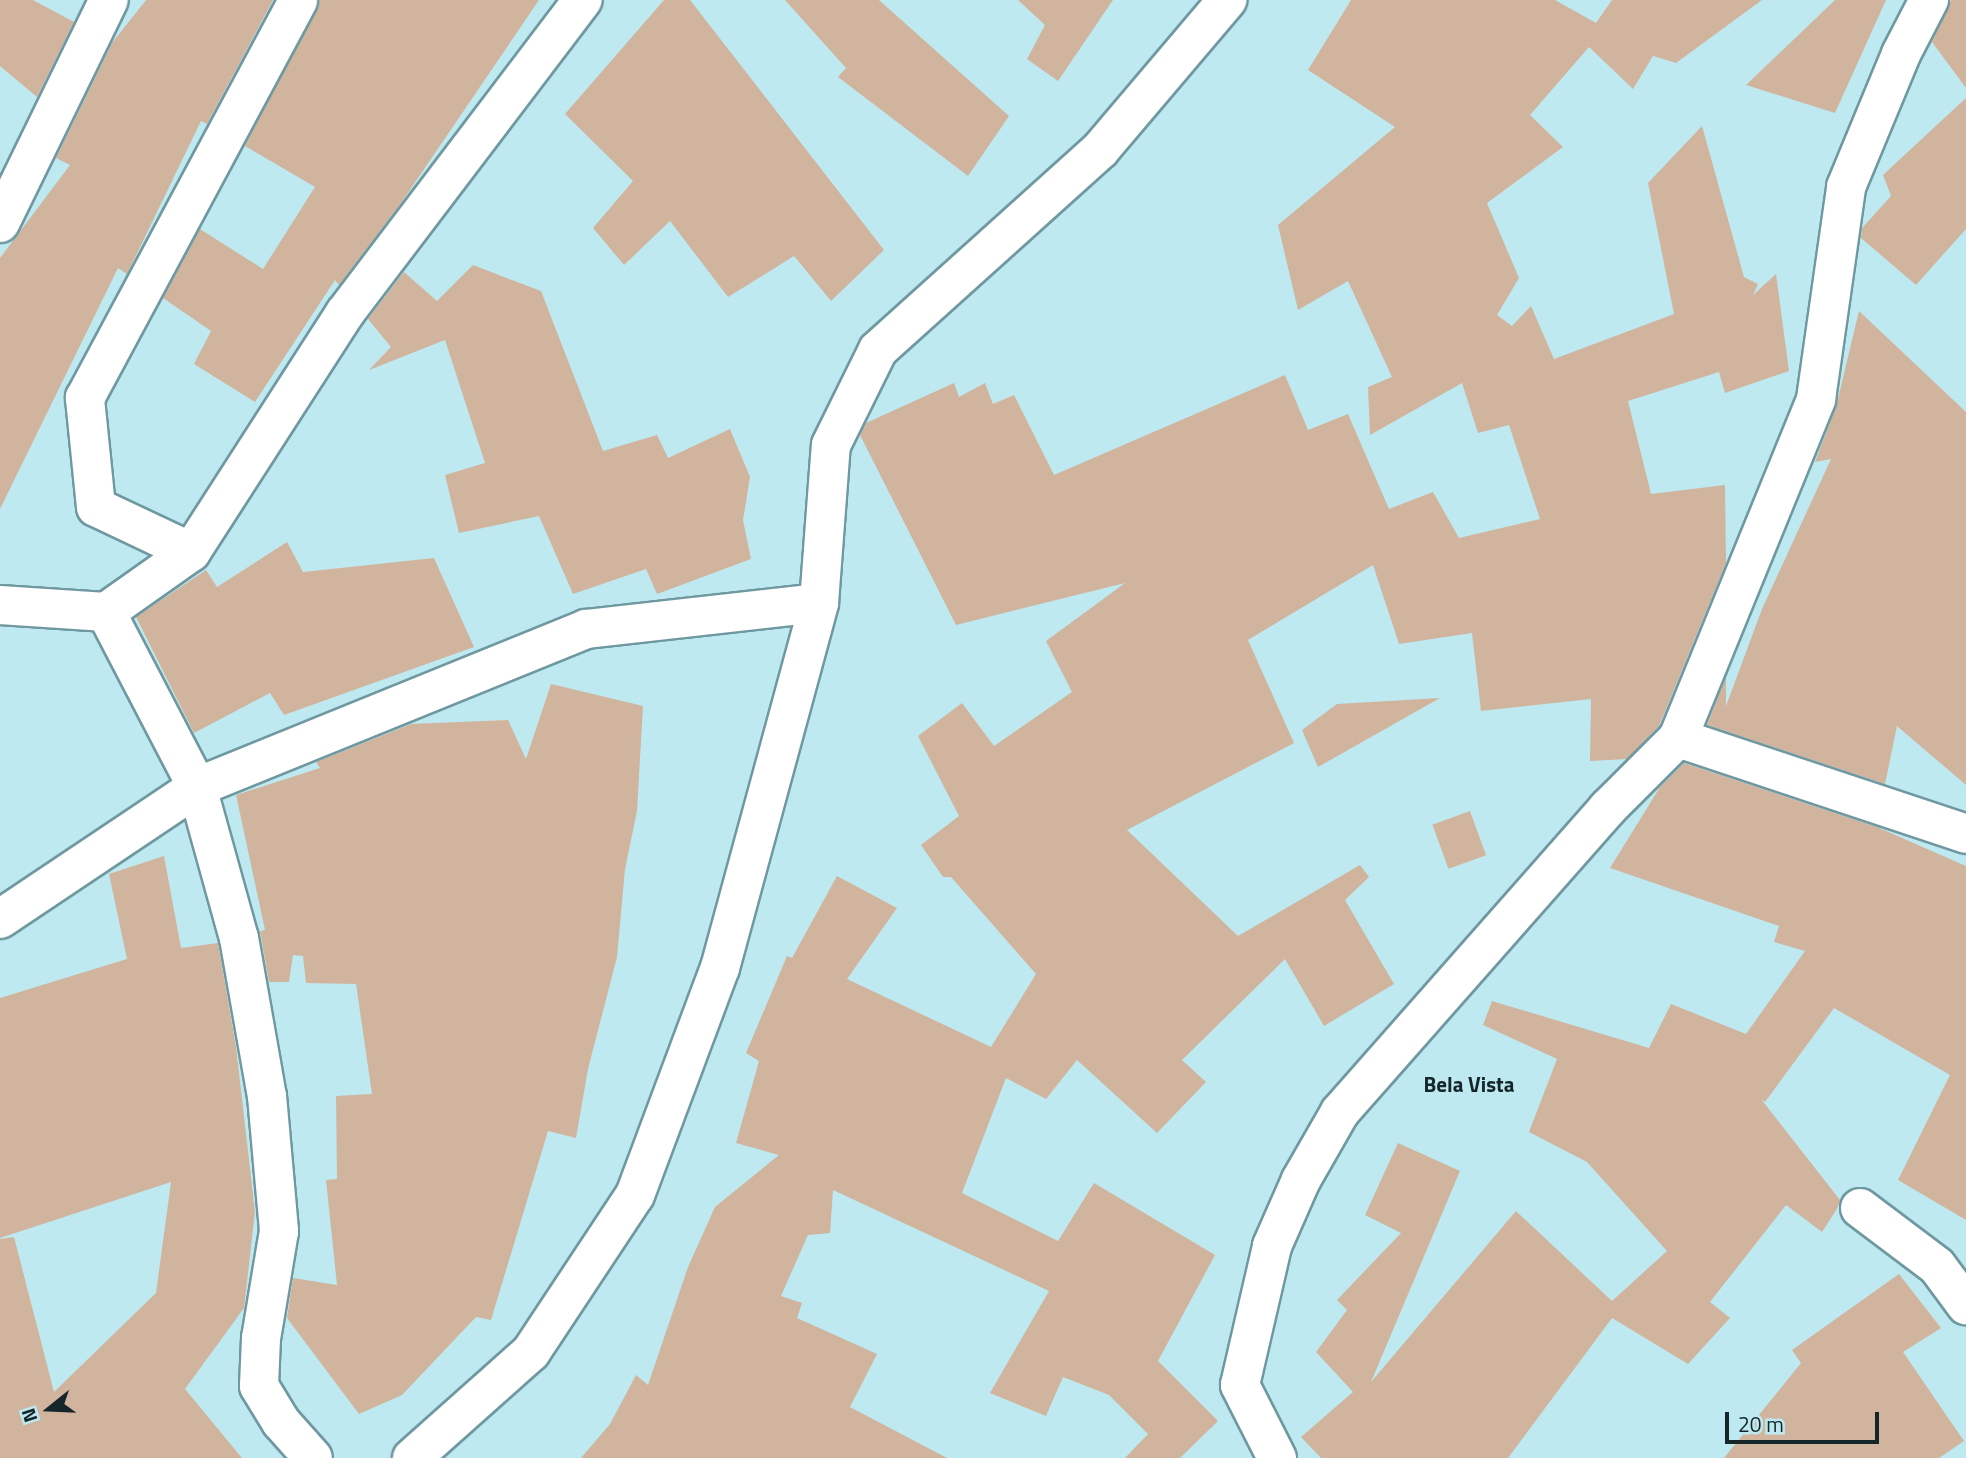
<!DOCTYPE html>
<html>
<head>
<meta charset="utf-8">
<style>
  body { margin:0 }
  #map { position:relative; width:1966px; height:1458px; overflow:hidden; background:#bee9f1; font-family:"Titillium Web",sans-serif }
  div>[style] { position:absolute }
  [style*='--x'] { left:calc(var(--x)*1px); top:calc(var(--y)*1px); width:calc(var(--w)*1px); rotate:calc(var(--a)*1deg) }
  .building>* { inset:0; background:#d1b49d; transform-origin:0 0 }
  .roads { filter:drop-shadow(2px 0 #6f98a0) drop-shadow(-2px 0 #6f98a0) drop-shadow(0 2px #6f98a0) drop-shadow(0 -2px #6f98a0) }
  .minor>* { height:38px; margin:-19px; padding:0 19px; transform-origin:19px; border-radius:19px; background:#fff }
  span { translate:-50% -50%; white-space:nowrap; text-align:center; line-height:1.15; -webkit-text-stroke:5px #bee9f1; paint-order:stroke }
  .neighbourhood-label { font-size:21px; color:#152629; font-weight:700 }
  .north { position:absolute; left:14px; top:1374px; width:70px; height:70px; -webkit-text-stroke:5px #bee9f1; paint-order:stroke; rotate:252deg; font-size:19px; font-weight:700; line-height:28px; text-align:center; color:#152629 }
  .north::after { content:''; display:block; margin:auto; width:24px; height:32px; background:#152629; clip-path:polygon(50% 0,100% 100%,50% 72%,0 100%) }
  .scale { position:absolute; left:1725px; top:1412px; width:154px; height:32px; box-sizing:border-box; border:4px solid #152629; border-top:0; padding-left:9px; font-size:21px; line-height:24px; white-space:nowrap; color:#152629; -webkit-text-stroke:5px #bee9f1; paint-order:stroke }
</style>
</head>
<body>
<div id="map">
  <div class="building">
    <div style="clip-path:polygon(0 0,33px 0,74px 22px,37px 97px,0 66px)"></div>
    <div style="clip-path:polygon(146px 0,273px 0,207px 124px,201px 121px,127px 274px,118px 268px,0 509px,0 258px,70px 165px,56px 158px,112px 43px)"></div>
    <div style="clip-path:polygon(320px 0,539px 0,401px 203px,339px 285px,335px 280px,255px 402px,194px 364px,211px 331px,163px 298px,200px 229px,263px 269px,315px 187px,245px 146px)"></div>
    <div style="clip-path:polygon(664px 0,690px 0,884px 250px,831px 301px,794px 256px,728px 297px,670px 221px,624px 265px,593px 228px,633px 181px,565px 114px)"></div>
    <div style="clip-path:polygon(785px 0,879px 0,1009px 116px,968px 176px,838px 77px,846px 68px)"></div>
    <div style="clip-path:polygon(1018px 0,1113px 0,1058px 81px,1027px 59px,1045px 25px)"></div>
    <div style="clip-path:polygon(1351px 0,1555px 0,1596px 23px,1612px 0,1762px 0,1676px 63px,1653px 56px,1633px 89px,1589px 47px,1530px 115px,1563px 147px,1487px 203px,1519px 278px,1497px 315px,1512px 326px,1531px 306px,1554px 359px,1674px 314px,1648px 183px,1702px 126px,1744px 277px,1758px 284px,1753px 295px,1776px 274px,1789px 371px,1725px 393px,1719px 372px,1628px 401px,1651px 494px,1725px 485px,1726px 563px,1659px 726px,1627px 759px,1590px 761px,1591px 699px,1481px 711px,1472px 633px,1399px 644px,1373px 565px,1248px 640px,1294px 743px,1127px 830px,1238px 936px,1360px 865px,1369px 877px,1345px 900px,1394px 984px,1324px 1026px,1285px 959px,1182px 1060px,1206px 1082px,1157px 1133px,1077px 1060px,1046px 1099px,1006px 1078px,962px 1193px,1058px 1241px,1094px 1183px,1215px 1255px,1158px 1361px,1218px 1421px,1180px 1458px,1125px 1458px,1148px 1434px,1109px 1395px,1063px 1377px,1046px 1416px,990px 1393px,1049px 1291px,833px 1190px,830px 1233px,808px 1235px,781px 1296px,802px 1303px,797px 1318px,877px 1354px,850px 1407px,947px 1458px,581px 1458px,610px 1424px,636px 1375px,648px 1385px,688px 1267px,715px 1207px,779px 1155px,736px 1143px,759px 1061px,746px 1053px,787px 956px,792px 958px,837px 876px,897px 908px,847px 979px,991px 1047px,1036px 974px,951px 877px,943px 877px,921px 845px,959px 816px,918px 736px,962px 703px,994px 746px,1072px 692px,1046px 641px,1125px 583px,956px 625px,860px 435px,866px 423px,954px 383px,959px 397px,985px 383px,993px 404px,1014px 395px,1054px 475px,1285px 375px,1308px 430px,1348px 414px,1389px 509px,1433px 492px,1459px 538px,1540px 519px,1509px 425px,1478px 433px,1462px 383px,1370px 435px,1368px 387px,1392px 377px,1348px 281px,1298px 310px,1278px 225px,1395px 127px,1308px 70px)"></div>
    <div style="clip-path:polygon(1835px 0,1886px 0,1835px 113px,1746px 85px)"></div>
    <div style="clip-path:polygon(1951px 0,1966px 0,1966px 88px,1932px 42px)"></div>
    <div style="clip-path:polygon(1966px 98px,1966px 229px,1916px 285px,1861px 238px,1862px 228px,1891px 196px,1883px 175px)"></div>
    <div style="clip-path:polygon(473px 265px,541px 291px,603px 451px,657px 435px,668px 458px,730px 429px,750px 477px,743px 520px,751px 559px,657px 594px,646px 569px,573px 594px,539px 516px,459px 533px,445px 475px,485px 463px,445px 340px,369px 370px,391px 347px,368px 319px,404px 272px,437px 301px)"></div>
    <div style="clip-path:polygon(1859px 311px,1966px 412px,1966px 785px,1897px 726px,1885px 784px,1707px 725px,1726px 677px,1726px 706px,1762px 609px,1831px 459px,1815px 462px,1836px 407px)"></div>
    <div style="clip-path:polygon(287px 542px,303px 572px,434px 558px,474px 647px,284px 715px,270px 693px,194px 733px,136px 617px,206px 570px,217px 587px)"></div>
    <div style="clip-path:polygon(551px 684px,643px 706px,637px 811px,625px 869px,617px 957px,588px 1069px,576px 1138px,548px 1131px,491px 1320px,476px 1317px,402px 1395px,359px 1414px,287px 1318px,293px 1278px,337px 1285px,326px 1180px,337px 1179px,336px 1096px,372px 1094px,356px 984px,306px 983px,303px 956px,293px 955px,289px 982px,269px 982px,260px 931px,265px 930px,236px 795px,320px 768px,316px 762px,411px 724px,508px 720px,526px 759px)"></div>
    <div style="clip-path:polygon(1440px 698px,1318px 767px,1302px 730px,1337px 704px)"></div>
    <div style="clip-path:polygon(1684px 763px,1877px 827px,1966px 866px,1966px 1220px,1898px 1180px,1950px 1075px,1834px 1008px,1765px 1102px,1761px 1099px,1840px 1200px,1838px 1207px,1822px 1232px,1786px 1205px,1710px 1302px,1730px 1318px,1688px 1364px,1612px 1318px,1508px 1458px,1321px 1458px,1301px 1437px,1353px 1392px,1316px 1352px,1347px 1310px,1337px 1300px,1401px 1233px,1365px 1215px,1398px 1143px,1460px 1171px,1371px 1382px,1516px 1211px,1612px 1301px,1667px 1251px,1587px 1162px,1529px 1132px,1557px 1059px,1483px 1025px,1492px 1001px,1649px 1048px,1671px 1004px,1746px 1034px,1805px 951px,1774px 942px,1779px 926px,1610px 868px,1660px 787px)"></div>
    <div style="left:1470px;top:811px;width:47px;height:40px;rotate:70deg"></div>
    <div style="clip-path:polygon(164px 856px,181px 948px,218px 943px,236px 1047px,255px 1212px,244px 1308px,185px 1389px,242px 1458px,0 1458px,0 1239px,14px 1237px,54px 1392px,156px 1293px,171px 1182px,0 1238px,0 998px,127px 959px,109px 874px)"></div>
    <div style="clip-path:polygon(1899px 1274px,1941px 1328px,1903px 1352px,1964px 1441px,1939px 1458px,1724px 1458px,1801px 1363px,1792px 1350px)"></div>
  </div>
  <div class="roads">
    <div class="minor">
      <div style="--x:0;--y:223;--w:248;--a:-64"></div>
      <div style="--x:191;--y:552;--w:105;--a:-154.7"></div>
      <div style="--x:96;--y:507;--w:110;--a:-95.8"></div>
      <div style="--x:85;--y:398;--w:451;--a:-61.8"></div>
      <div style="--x:0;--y:605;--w:106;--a:3.8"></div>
      <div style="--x:106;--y:612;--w:104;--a:-35.2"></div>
      <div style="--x:191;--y:552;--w:284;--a:-57.2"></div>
      <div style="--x:345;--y:313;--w:393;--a:-52.8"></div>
      <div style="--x:106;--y:612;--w:197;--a:62.5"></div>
      <div style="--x:197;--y:787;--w:157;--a:74.5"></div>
      <div style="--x:239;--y:938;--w:160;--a:80"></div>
      <div style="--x:267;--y:1096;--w:136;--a:84.9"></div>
      <div style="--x:279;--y:1231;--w:109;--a:99.5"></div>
      <div style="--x:261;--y:1338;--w:48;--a:92.4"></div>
      <div style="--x:259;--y:1386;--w:42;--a:58.6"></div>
      <div style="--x:281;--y:1422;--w:48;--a:48.4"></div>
      <div style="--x:1678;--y:738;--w:304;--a:18.4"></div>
      <div style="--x:0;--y:919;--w:237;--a:-33.8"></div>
      <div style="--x:197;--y:787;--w:420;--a:-22.1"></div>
      <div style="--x:586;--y:629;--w:234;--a:-6.4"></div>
      <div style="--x:1860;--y:1208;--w:96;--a:37"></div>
      <div style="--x:1937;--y:1266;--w:49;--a:53.4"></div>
      <div style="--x:412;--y:1458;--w:159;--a:-41.7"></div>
      <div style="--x:531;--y:1352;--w:188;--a:-56.5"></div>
      <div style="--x:635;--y:1195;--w:242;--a:-69.5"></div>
      <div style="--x:720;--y:968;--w:378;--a:-74.8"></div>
      <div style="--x:819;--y:603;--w:158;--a:-85.7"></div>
      <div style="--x:831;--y:445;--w:106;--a:-63.7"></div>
      <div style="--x:878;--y:350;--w:299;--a:-42"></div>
      <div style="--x:1100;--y:150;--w:197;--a:-49.7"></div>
      <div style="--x:1277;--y:1458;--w:82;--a:-116.9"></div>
      <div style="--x:1240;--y:1385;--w:143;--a:-77"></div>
      <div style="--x:1272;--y:1246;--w:72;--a:-66.3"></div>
      <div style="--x:1301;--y:1180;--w:78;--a:-60.2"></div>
      <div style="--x:1340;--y:1112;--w:405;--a:-48.6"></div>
      <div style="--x:1608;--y:808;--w:99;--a:-45"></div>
      <div style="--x:1678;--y:738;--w:366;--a:-67.8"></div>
      <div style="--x:1816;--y:399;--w:214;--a:-81.9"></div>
      <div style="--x:1846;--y:187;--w:144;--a:-67.5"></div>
      <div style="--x:1901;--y:54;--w:61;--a:-62.6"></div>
    </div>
  </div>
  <div class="neighbourhood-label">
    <span style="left:1469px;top:1084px">Bela Vista</span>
  </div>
  <div class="north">N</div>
  <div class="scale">20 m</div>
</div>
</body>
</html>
